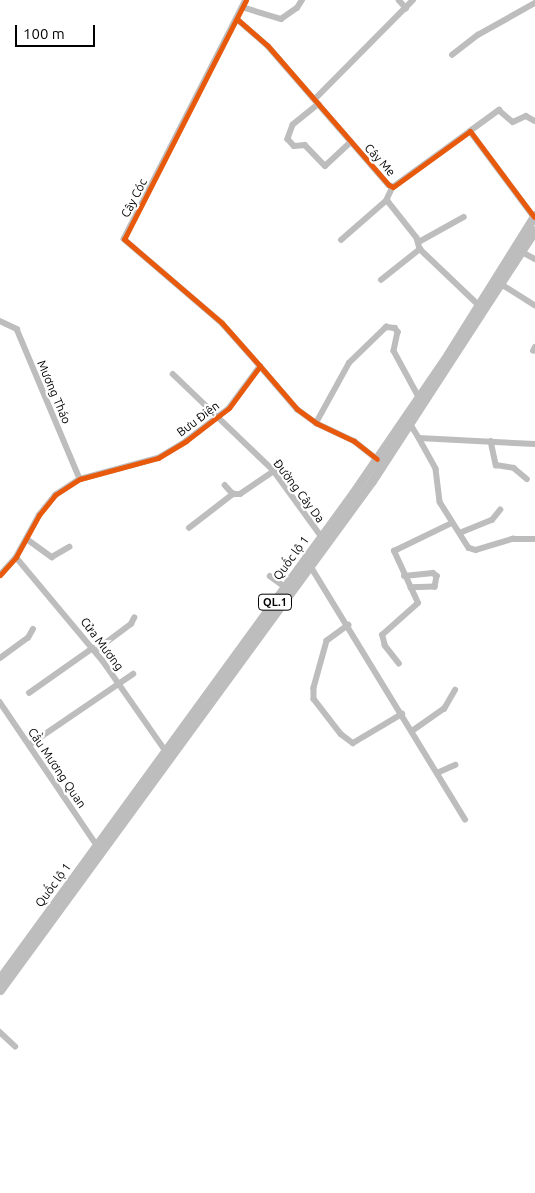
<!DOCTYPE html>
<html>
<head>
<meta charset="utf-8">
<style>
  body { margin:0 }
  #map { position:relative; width:535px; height:1193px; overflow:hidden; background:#fff; font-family:Ubuntu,sans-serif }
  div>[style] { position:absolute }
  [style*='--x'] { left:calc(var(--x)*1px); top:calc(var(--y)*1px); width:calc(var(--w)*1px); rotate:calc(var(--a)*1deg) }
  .minor>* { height:5.5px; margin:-2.75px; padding:0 2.75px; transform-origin:2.75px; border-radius:2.75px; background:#bdbdbd }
  .trunk>* { height:9px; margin:-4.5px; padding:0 4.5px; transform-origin:4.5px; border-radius:4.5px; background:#bdbdbd }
  .cycleway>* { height:5px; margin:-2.5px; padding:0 2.5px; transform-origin:2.5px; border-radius:2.5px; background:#e8590c }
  span { translate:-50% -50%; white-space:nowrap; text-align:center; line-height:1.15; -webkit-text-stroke:4.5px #fff; paint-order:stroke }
  .shield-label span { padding:1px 4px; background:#fff; border:1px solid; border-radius:4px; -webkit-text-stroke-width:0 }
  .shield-label { font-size:11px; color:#000; font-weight:700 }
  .street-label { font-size:12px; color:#000 }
  .scale { position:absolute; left:15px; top:25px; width:80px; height:22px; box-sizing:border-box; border:2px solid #000; border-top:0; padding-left:6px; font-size:15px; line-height:18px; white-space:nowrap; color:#000; -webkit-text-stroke:4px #fff; paint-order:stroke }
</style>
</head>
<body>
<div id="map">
  <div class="minor">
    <div style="--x:246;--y:0;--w:268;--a:117"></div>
    <div style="--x:124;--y:239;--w:129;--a:40.6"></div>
    <div style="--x:222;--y:323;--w:57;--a:48.5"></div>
    <div style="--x:399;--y:0;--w:11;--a:49"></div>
    <div style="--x:242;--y:7;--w:41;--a:17.1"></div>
    <div style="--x:281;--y:19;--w:19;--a:-35"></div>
    <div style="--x:297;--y:8;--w:9;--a:-58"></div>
    <div style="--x:237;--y:19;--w:41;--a:41.1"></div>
    <div style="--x:268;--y:46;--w:184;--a:49"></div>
    <div style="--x:389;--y:185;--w:4;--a:27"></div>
    <div style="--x:393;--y:187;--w:95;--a:-36"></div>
    <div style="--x:470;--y:131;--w:107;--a:53.3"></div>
    <div style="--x:452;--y:55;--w:33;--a:-38"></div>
    <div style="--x:478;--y:35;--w:65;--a:-29.3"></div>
    <div style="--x:315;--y:99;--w:139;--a:-45.3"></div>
    <div style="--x:319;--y:104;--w:33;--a:141"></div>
    <div style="--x:293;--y:125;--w:15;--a:110"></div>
    <div style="--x:288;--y:139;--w:9;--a:49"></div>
    <div style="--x:294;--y:146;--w:11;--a:-5"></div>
    <div style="--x:305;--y:145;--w:29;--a:46"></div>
    <div style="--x:325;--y:166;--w:35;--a:-43"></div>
    <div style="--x:470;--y:131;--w:36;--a:-36"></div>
    <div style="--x:499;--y:110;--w:18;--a:41"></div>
    <div style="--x:513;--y:122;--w:14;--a:-25"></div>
    <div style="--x:526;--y:116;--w:10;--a:29"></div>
    <div style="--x:393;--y:187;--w:14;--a:115"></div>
    <div style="--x:387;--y:200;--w:48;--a:51.7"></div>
    <div style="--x:417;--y:238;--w:11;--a:75"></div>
    <div style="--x:420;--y:249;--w:84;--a:43.6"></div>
    <div style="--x:341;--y:240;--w:61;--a:-41"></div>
    <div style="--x:419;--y:242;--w:51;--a:-29.1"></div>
    <div style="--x:522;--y:252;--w:15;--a:28"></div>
    <div style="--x:381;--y:280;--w:50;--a:-38.5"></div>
    <div style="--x:501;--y:284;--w:40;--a:32"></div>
    <div style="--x:0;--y:321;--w:19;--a:25"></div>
    <div style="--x:17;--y:329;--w:163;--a:67.2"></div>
    <div style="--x:533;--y:351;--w:4;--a:-63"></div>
    <div style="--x:173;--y:374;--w:140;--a:43.8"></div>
    <div style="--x:274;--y:471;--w:82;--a:54"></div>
    <div style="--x:316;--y:423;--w:68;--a:-61.2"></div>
    <div style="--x:349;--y:363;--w:52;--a:-44.2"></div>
    <div style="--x:386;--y:327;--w:9;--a:6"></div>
    <div style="--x:395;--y:328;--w:5;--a:53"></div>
    <div style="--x:398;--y:332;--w:19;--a:102"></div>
    <div style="--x:394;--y:351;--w:52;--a:61.5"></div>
    <div style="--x:411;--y:425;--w:15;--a:58"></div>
    <div style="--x:419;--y:438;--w:116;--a:3"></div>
    <div style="--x:419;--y:438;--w:35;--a:61"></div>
    <div style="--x:436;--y:469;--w:33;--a:83"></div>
    <div style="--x:440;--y:502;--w:54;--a:57.8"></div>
    <div style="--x:469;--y:548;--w:7;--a:16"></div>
    <div style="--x:476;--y:550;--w:39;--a:-17"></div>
    <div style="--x:513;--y:539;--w:22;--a:0"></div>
    <div style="--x:491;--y:441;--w:25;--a:78"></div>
    <div style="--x:496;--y:465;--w:18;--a:9"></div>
    <div style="--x:514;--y:468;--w:17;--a:40"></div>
    <div style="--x:225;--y:485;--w:12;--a:48"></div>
    <div style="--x:233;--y:494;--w:7;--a:0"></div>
    <div style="--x:240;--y:494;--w:41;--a:-34.1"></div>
    <div style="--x:189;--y:528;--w:56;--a:-37.7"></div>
    <div style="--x:462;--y:532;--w:32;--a:-22"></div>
    <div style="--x:492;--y:520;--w:13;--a:-51"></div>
    <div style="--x:27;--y:539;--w:31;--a:36"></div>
    <div style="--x:52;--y:557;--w:20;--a:-30"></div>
    <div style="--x:16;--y:557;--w:136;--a:50.1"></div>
    <div style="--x:103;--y:661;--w:108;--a:55.1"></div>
    <div style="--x:310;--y:565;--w:298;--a:58.6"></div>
    <div style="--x:0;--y:575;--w:24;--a:-48"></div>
    <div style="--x:16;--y:557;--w:48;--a:-61.3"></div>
    <div style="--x:39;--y:515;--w:26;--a:-51"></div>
    <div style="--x:55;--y:495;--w:30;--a:-33"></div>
    <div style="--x:80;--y:479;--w:81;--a:-15.1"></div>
    <div style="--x:158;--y:458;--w:33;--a:-31"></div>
    <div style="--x:186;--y:441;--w:54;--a:-37.5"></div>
    <div style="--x:229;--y:408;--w:52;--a:-53.6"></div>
    <div style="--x:260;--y:366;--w:57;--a:49.3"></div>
    <div style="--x:297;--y:409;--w:24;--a:36"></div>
    <div style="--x:316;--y:423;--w:42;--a:25.3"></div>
    <div style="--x:354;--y:441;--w:29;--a:38"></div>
    <div style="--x:270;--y:576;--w:19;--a:36"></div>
    <div style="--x:404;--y:576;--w:29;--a:-6"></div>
    <div style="--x:433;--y:573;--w:5;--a:37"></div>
    <div style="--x:437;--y:576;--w:11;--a:100"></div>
    <div style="--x:435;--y:587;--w:24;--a:178"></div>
    <div style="--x:349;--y:625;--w:27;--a:144"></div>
    <div style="--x:327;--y:641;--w:49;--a:105.5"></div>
    <div style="--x:314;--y:688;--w:11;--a:90"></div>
    <div style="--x:314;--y:699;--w:44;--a:52.4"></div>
    <div style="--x:341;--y:734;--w:15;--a:37"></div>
    <div style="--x:353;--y:743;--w:57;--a:-30.6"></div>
    <div style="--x:95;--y:651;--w:45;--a:-36.9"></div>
    <div style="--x:131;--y:624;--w:7;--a:-63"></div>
    <div style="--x:0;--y:658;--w:34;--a:-36"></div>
    <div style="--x:28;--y:638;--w:10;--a:-61"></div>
    <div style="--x:399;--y:664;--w:23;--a:-128"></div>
    <div style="--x:385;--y:646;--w:11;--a:-105"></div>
    <div style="--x:382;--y:635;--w:48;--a:-41.6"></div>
    <div style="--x:418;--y:603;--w:57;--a:-114.8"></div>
    <div style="--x:394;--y:551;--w:64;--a:-25.8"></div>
    <div style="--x:29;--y:693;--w:78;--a:-35.1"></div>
    <div style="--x:0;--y:702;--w:173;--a:55.9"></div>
    <div style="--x:412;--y:731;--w:39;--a:-35"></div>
    <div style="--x:444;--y:709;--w:22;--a:-60"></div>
    <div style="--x:29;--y:745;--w:126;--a:-34.3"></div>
    <div style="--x:437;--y:773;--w:20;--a:-24"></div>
    <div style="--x:0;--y:1032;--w:21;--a:43"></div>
  </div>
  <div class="trunk">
    <div style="--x:0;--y:978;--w:600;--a:-53.95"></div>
    <div style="--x:353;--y:493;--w:168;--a:-55.6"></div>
    <div style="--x:448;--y:354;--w:164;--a:-58"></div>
    <div style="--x:0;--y:990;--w:630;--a:-53.84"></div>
    <div style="--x:372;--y:481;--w:299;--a:-57"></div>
  </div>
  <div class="cycleway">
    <div style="--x:246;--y:0;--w:268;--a:117"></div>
    <div style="--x:124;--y:239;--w:129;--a:40.6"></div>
    <div style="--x:222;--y:323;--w:57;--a:48.5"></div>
    <div style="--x:237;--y:19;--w:41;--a:41.1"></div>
    <div style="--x:268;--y:46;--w:184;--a:49"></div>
    <div style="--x:389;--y:185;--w:4;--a:27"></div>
    <div style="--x:393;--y:187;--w:95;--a:-36"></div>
    <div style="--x:470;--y:131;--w:107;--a:53.3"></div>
    <div style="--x:0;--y:575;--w:24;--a:-48"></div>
    <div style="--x:16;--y:557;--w:48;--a:-61.3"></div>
    <div style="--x:39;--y:515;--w:26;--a:-51"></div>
    <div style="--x:55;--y:495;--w:30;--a:-33"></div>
    <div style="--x:80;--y:479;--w:81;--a:-15.1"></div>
    <div style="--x:158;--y:458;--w:33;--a:-31"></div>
    <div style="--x:186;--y:441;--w:54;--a:-37.5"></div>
    <div style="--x:229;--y:408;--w:52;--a:-53.6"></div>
    <div style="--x:260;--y:366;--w:57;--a:49.3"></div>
    <div style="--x:297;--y:409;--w:24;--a:36"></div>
    <div style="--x:316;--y:423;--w:42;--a:25.3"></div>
    <div style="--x:354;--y:441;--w:29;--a:38"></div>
  </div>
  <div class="shield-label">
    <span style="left:275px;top:602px">QL.1</span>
  </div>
  <div class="street-label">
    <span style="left:380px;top:160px;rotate:48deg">Cây Me</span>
    <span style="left:134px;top:198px;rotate:-63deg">Cây Cóc</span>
    <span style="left:54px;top:392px;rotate:67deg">Mương Tháo</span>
    <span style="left:198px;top:419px;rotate:-37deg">Bưu Điện</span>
    <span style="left:299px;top:491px;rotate:53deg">Đường Cây Da</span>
    <span style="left:291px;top:558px;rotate:-54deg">Quốc lộ 1</span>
    <span style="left:102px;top:644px;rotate:53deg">Cửa Mương</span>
    <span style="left:57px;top:768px;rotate:56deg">Cầu Mương Quan</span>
    <span style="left:53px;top:885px;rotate:-54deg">Quốc lộ 1</span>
  </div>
  <div class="scale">100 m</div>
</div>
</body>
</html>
